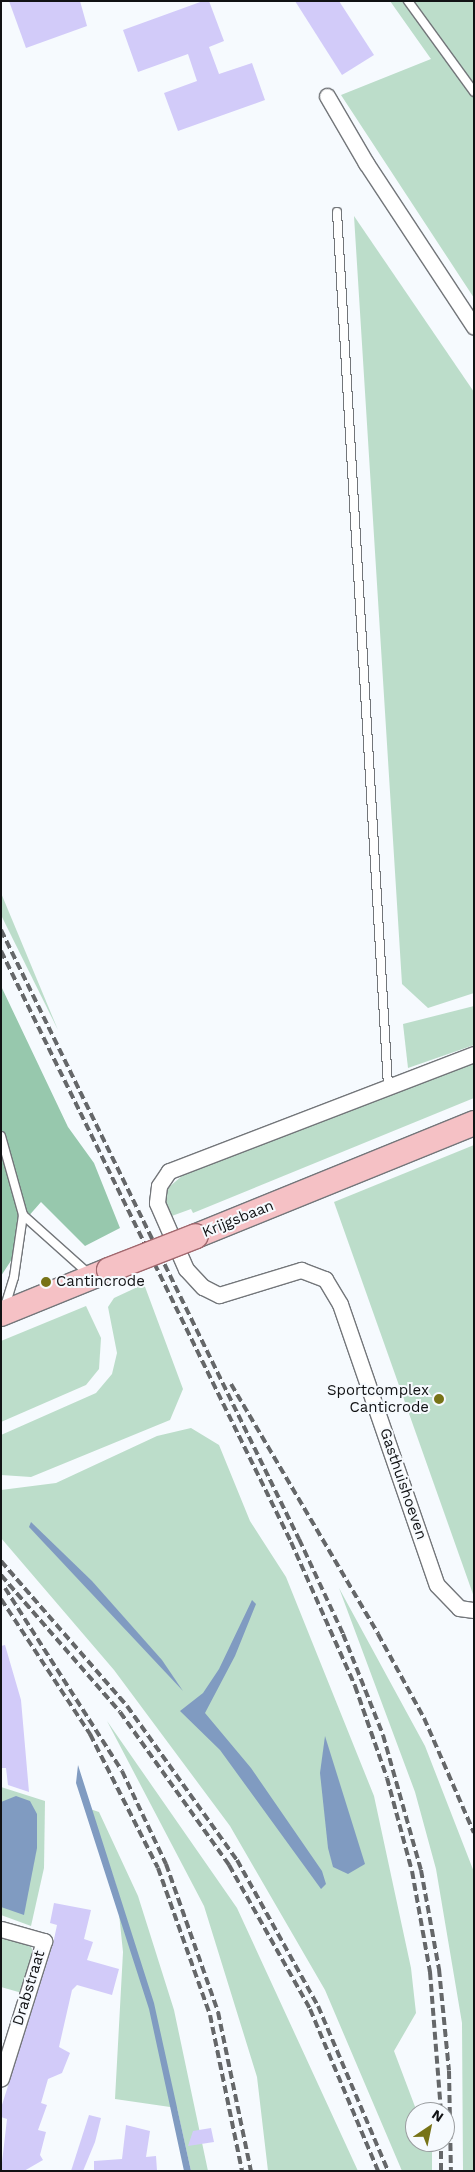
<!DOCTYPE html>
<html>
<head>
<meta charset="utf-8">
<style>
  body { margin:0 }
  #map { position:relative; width:475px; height:2172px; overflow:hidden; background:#f6fafe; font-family:"Work Sans",sans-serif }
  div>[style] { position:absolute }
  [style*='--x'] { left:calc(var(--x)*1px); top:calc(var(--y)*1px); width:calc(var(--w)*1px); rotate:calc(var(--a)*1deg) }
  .green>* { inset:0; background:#bcddca }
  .forest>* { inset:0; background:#97c8ad }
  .water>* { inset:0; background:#809bc1 }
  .building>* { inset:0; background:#d2cbf9 }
  .roads { filter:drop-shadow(1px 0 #73767a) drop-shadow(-1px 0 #73767a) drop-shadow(0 1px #73767a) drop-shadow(0 -1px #73767a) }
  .lane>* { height:8px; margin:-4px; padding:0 4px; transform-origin:4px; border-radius:4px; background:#fff }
  .street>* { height:15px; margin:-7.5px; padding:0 7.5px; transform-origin:7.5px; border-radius:7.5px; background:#fff }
  .primary>* { height:24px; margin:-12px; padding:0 12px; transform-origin:12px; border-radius:12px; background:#f5c1c5 }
  .rail>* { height:4px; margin-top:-2px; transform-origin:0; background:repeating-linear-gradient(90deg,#656769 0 8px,transparent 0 12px) }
  .bridges { filter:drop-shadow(1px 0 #a1686e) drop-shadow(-1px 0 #a1686e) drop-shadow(0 1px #a1686e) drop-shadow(0 -1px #a1686e) }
  .primary-bridge>* { height:24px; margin:-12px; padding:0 12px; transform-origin:12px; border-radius:12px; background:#f5c1c5 }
  .dots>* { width:14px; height:14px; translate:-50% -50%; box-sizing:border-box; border:2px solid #f6fafe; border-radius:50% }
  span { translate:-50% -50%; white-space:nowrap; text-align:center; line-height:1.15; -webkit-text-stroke:4px #f6fafe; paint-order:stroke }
  .street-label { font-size:15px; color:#111214 }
  .poi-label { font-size:15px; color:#111214 }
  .left { translate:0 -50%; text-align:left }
  .right { translate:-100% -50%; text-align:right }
  .frame { position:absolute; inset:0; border:2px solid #111214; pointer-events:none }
  .north { position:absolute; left:405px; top:2102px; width:50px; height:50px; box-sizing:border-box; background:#f6fafe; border:1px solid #9a9da0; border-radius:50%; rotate:34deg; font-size:14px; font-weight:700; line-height:20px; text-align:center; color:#111214 }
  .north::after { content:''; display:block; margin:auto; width:18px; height:22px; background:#777317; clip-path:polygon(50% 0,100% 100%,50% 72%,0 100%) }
</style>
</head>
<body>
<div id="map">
  <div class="green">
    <div style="clip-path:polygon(390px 1px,474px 1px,474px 298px,341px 95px,431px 59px)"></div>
    <div style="clip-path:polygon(354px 216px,474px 392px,474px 993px,428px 1008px,402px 984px)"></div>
    <div style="clip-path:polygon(1px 893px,58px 1030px,1px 915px)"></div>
    <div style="clip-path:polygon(474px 1006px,474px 1045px,408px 1068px,403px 1024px)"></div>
    <div style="clip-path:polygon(474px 1060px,474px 1098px,193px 1213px,191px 1209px,169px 1217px,164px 1208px,168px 1188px,183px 1175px)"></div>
    <div style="clip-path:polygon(474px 1145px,474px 1597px,334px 1202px)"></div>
    <div style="clip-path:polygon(144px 1284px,183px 1389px,170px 1420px,31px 1477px,1px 1475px,1px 1435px,96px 1393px,112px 1374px,117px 1353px,108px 1307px,114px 1298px)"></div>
    <div style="clip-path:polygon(86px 1306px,101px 1338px,99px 1369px,86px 1385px,1px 1422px,1px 1341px)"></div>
    <div style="clip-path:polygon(191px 1428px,219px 1445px,250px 1521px,286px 1577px,374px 1796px,411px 1968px,416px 2013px,394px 2051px,417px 2112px,415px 2142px,432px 2142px,432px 2171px,402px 2171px,325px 1990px,230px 1826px,114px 1670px,1px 1538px,1px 1490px,56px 1483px,157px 1436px)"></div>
    <div style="clip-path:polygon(339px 1588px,425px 1746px,474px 1872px,474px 2171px,463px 2171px,462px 2023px,436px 1869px,415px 1792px)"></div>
    <div style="clip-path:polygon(107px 1721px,237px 1908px,358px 2171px,268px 2171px,257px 2077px,204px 1906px)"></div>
    <div style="clip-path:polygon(1px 1787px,45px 1801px,44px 1868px,31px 1926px,1px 1915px)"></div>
    <div style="clip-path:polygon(90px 1809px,99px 1812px,138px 1896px,174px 2010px,208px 2171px,191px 2171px,177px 2108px,115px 2099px,123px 1952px,116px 1885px)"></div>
    <div style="clip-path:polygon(1px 1936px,31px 1947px,34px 1953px,22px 1993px,1px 1987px)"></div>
  </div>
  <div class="forest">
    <div style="clip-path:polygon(1px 986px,68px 1127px,94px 1163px,120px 1228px,85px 1246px,41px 1202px,19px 1227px,16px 1253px,1px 1276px)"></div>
  </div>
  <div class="water">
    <div style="clip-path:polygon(31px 1522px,92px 1581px,162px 1660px,183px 1691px,29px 1527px)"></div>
    <div style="clip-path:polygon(252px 1600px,256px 1604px,235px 1656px,205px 1713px,251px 1768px,322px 1871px,326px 1884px,321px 1889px,220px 1750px,180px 1711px,203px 1693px,219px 1669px)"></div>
    <div style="clip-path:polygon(325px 1736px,365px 1864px,348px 1874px,333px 1867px,328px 1848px,320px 1773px)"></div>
    <div style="clip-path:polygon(78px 1765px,154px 2003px,191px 2171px,184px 2171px,149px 2009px,76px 1783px)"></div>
    <div style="clip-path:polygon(16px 1796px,30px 1801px,37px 1814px,37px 1848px,24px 1915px,1px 1907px,1px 1802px)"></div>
  </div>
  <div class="building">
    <div style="clip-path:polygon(9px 1px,80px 1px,87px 26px,26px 48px)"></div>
    <div style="clip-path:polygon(203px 1px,209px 1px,224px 41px,209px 47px,219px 74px,252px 63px,265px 100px,178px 131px,164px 93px,197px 81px,188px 54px,138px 72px,123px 30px)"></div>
    <div style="clip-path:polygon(295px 1px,339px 1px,374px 55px,342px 75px)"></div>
    <div style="clip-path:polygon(5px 1645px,21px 1700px,29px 1792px,8px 1785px,6px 1768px,1px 1768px,1px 1646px)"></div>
    <div style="clip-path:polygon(54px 1903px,91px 1910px,84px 1939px,93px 1942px,87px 1960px,119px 1969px,112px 1995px,77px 1985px,72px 1990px,59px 2047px,70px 2053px,62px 2073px,48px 2079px,41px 2103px,47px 2105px,38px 2130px,46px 2132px,40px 2155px,43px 2160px,24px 2171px,1px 2171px,7px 2119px,1px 2117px,1px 2108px,53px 1944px,57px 1925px,50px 1923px)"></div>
    <div style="clip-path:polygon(89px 2115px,101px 2118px,95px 2142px,83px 2171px,71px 2171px)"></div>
    <div style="clip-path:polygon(126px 2125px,150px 2131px,146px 2157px,156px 2156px,157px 2171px,94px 2171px,94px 2161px,122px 2159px)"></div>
    <div style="clip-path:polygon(211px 2128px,214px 2142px,188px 2146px,193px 2131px)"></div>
  </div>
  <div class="roads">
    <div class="lane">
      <div style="--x:408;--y:1;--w:112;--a:54"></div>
      <div style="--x:337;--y:212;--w:874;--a:86.66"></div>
      <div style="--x:1;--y:1136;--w:82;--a:74.4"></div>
      <div style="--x:23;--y:1215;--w:63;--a:98.3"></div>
      <div style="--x:14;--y:1277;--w:34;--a:107"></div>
      <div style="--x:23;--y:1215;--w:90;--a:41.8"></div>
    </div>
    <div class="street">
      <div style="--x:327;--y:96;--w:78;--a:59.8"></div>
      <div style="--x:366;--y:163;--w:196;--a:56.6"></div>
      <div style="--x:474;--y:1054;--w:327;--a:159"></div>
      <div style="--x:169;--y:1171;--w:18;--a:124"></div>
      <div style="--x:159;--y:1186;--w:17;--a:97"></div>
      <div style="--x:157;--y:1203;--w:72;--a:66.3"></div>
      <div style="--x:186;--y:1269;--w:25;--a:47"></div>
      <div style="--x:203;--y:1287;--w:18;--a:27"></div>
      <div style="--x:219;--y:1295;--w:86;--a:-17"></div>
      <div style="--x:301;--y:1270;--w:26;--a:21"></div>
      <div style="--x:325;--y:1279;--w:29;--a:59"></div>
      <div style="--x:340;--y:1304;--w:297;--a:71"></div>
      <div style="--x:437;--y:1585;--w:32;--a:46"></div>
      <div style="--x:459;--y:1608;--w:15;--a:8"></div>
      <div style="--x:1;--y:1929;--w:45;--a:15.6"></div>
      <div style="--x:44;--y:1941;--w:144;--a:107.4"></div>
    </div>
    <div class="primary">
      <div style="--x:196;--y:1236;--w:300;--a:-22.1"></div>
      <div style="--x:1;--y:1314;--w:117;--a:-22.2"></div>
    </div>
  </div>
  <div class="rail">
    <div style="--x:1;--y:930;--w:678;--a:63.93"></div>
    <div style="--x:299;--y:1539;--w:105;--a:65.1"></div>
    <div style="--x:343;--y:1634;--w:109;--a:68.4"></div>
    <div style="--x:383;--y:1735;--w:140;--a:74.3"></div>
    <div style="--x:421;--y:1870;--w:101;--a:79.7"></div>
    <div style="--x:439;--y:1969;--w:102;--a:84.4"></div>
    <div style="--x:449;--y:2071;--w:100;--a:88.9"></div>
    <div style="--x:1;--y:951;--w:658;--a:63.86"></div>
    <div style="--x:291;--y:1542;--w:158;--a:66"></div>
    <div style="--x:355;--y:1686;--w:97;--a:70.8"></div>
    <div style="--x:387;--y:1778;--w:96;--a:75"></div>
    <div style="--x:412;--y:1871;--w:103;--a:79.9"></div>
    <div style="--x:430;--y:1972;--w:140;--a:85.5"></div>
    <div style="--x:231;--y:1384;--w:290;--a:59.5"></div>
    <div style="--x:378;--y:1634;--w:96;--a:61.3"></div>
    <div style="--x:424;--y:1718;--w:125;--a:66.5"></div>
    <div style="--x:1;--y:1561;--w:192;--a:49"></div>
    <div style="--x:127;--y:1706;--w:189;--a:54.5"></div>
    <div style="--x:237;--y:1860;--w:167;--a:61"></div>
    <div style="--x:318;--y:2006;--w:179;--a:67"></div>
    <div style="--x:1;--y:1575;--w:181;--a:49"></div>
    <div style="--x:120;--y:1712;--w:188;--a:54.5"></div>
    <div style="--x:229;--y:1865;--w:165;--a:60.6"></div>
    <div style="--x:310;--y:2009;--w:176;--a:67.2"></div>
    <div style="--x:5;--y:1588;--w:217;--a:57.4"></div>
    <div style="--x:122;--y:1771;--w:103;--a:64.7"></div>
    <div style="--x:166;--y:1864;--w:157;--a:70.6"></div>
    <div style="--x:218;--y:2012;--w:162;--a:78.3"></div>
    <div style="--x:1;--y:1599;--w:162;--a:56.6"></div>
    <div style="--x:90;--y:1734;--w:150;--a:63.1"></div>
    <div style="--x:158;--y:1868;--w:156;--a:70.5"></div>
    <div style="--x:210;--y:2015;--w:159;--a:78.4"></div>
    <div style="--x:441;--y:2171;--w:29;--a:-90"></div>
  </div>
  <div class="bridges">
    <div class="primary-bridge">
      <div style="--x:109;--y:1270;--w:93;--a:-21.3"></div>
    </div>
  </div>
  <div class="dots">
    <div style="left:46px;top:1282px;background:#777317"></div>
    <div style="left:439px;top:1399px;background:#777317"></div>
  </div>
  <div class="street-label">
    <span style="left:238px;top:1219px;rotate:-22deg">Krijgsbaan</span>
    <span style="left:403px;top:1484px;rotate:71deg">Gasthuishoeven</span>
    <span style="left:29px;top:1988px;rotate:-73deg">Drabstraat</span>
  </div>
  <div class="poi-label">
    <span class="left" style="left:56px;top:1282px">Cantincrode</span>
    <span class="right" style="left:429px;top:1399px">Sportcomplex<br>Canticrode</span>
  </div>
  <div class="frame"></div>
  <div class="north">N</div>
</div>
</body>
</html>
